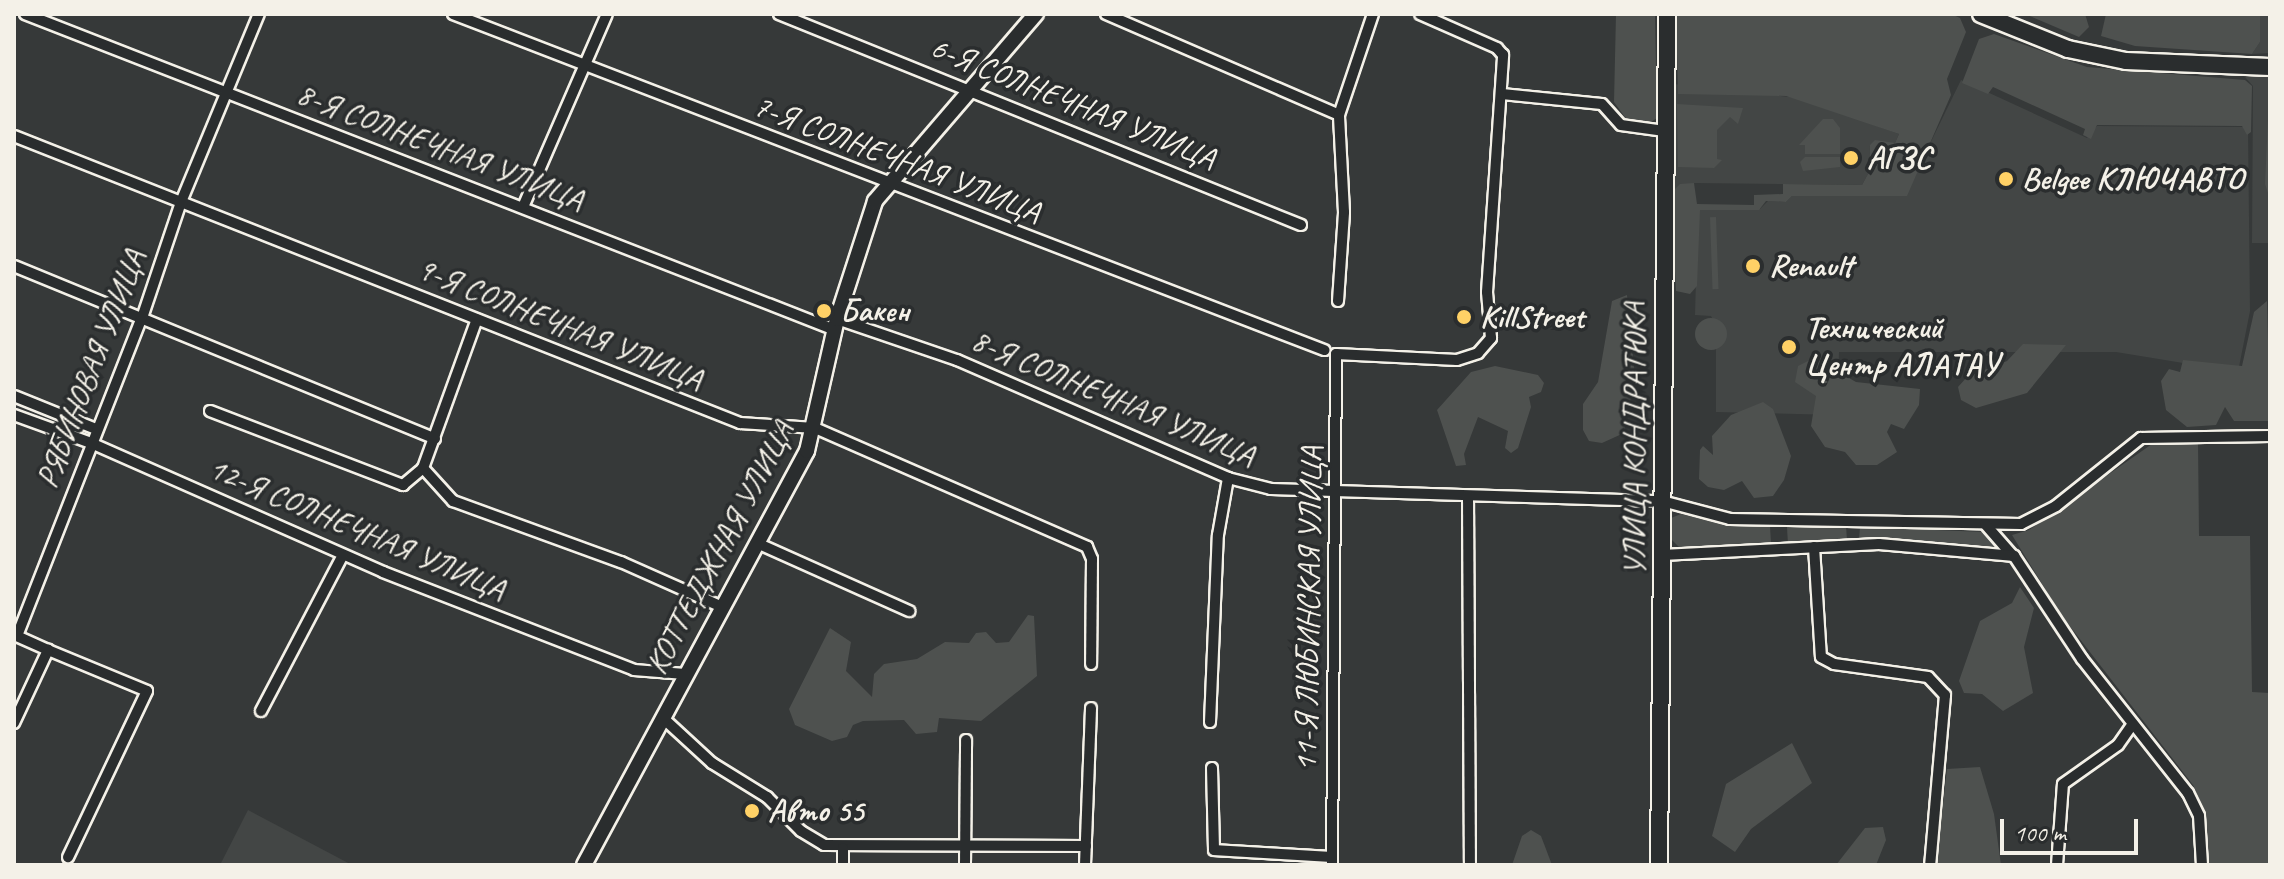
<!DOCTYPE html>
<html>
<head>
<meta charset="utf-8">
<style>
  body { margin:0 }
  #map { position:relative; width:2284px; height:879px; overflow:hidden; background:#363939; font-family:Caveat,sans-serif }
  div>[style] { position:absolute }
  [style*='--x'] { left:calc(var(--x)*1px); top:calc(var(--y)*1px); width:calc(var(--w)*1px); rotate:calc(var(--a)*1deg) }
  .built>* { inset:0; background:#434645 }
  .green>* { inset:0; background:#4e514f; transform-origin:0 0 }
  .round { border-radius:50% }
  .roads { filter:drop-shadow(2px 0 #f4f1e8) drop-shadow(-2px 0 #f4f1e8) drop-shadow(0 2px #f4f1e8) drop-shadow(0 -2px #f4f1e8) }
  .street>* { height:10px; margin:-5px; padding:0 5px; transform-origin:5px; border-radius:5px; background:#2a2d2e }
  .secondary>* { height:14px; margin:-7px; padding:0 7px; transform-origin:7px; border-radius:7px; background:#2a2d2e }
  .primary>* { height:16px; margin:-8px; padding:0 8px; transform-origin:8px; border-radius:8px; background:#2a2d2e }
  .dots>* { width:22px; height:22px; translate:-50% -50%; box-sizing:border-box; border:4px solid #2a2d2e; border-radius:50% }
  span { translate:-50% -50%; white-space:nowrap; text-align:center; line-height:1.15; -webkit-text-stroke:7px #2a2d2e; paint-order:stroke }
  .street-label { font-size:32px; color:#f4f1e8 }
  .poi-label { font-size:32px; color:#f4f1e8; font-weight:700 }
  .left { translate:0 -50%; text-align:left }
  .frame { position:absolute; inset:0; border:16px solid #f4f1e8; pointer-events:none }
  .scale { position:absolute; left:2000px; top:819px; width:138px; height:36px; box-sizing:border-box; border:4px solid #f4f1e8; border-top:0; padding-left:10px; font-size:24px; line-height:28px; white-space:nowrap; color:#f4f1e8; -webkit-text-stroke:6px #2a2d2e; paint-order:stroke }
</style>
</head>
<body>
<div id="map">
  <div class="built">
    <div style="clip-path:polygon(2260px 14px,2270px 14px,2270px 53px,2252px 54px,2260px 42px)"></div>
    <div style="clip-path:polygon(2245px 77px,2270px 77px,2270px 243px,2252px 243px,2253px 86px)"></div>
    <div style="clip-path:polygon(1961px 80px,2087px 138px,2097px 126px,2248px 127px,2250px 311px,2238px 372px,2116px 352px,1839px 352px,1837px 415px,1716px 412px,1716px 325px,1711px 316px,1695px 315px,1698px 208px,1760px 209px,1768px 201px,1786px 202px,1793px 195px,1905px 195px)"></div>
    <div style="clip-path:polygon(1674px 84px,1799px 98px,1899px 134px,1895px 143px,1870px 145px,1869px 172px,1862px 185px,1694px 183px,1671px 193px)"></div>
    <div style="clip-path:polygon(248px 810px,352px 865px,220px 865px)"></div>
  </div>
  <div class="green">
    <div style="clip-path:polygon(1616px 14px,1655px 14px,1657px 118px,1648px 124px,1627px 120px,1614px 102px)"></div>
    <div style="clip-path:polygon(1676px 14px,1951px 14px,1960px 18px,1966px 32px,1947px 79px,1951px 95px,1907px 196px,1792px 196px,1786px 202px,1766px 201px,1759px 210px,1700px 210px,1697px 286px,1690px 294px,1676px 291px,1671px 193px,1680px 184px,1694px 183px,1697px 204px,1754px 205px,1754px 195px,1783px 194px,1783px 184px,1862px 185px,1869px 172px,1870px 145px,1875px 140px,1895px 143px,1899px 134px,1786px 96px,1678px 94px)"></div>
    <div style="clip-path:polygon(2025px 14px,2085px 14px,2089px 27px,2079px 37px)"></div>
    <div style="clip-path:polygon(2106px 14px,2260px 14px,2260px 42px,2252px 54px,2135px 46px,2101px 36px)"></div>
    <div style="clip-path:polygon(1994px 34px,2087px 67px,2245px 80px,2252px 86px,2251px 132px,2247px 135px,2242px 126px,2097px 125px,2091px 139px,2083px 135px,2085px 129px,1993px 87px,1988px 94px,1962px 83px,1979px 39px)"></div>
    <div style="clip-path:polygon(2270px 77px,2270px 199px,2265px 184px)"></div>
    <div style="clip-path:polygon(1677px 104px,1743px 108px,1738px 124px,1730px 117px,1717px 130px,1717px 159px,1722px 160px,1714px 168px,1678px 167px)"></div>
    <div style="clip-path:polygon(1823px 119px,1833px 119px,1840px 128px,1840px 154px,1805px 154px,1805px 145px,1799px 145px)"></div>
    <div style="clip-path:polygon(1805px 157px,1840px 157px,1840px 167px,1803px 171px,1800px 162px)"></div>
    <div style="left:1716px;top:217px;width:72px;height:6px;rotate:88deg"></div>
    <div style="clip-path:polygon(1627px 295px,1635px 377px,1624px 433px,1602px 443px,1589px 441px,1583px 430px,1583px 404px,1598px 382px,1612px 301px)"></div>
    <div style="clip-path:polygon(2267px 301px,2270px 421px,2234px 421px,2225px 407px,2216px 425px,2187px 427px,2166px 410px,2161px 381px,2169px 369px,2180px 372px,2183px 360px,2242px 366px,2254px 312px)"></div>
    <div class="round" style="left:1695px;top:318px;width:32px;height:32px"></div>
    <div style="clip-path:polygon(2023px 344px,2066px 345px,2027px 393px,1976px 408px,1961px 400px,1958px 387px,1967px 377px,2007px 361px)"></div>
    <div style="clip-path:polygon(1814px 358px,1856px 382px,1920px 389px,1919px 405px,1904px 429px,1891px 424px,1887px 432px,1897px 452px,1877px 465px,1856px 465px,1845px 452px,1825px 447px,1811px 426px,1816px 396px,1795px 382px,1798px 366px)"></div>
    <div style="clip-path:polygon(1495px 366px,1538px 375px,1544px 383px,1541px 392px,1529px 397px,1531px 407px,1518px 448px,1511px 453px,1505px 448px,1508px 431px,1478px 417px,1464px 454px,1466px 465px,1456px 466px,1437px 410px,1471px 372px)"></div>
    <div style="clip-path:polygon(1763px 402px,1773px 409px,1791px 456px,1784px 480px,1773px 496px,1754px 498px,1742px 481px,1724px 490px,1708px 487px,1699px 479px,1700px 450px,1703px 446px,1713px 455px,1712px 436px,1731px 415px)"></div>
    <div style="clip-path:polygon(2198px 442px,2199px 536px,2250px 536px,2252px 692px,2270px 693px,2270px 865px,2209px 865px,2205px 811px,2193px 785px,2062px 616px,2012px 535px,2029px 530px,2152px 444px)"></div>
    <div style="clip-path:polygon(1681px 514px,1732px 526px,1770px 526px,1771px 543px,1684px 552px,1671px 539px,1671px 518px)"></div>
    <div style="clip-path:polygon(1846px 526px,1847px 540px,1788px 545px,1787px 527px)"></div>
    <div style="clip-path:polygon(1860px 527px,1985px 532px,2001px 550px,1859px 540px)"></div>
    <div style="clip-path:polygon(2020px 587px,2034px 608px,2024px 647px,2033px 693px,2003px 711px,1982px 694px,1964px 693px,1959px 681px,1980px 621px,2012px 603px)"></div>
    <div style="clip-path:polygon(1028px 615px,1034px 616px,1037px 676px,981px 721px,939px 718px,937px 732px,916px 734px,904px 720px,863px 721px,853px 725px,847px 737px,832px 741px,795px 725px,789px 709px,830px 628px,851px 642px,846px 671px,872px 697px,874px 674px,884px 664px,917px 659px,945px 642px,969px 643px,976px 633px,986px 632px,996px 643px,1009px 642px)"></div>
    <div style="clip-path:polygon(1792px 743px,1812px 783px,1751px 829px,1735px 852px,1712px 836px,1726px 784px)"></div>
    <div style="clip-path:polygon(1980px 767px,1994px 814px,2001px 865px,1936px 865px,1947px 769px)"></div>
    <div style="clip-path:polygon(1883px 827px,1886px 840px,1876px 865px,1836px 865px,1865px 828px)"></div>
    <div style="clip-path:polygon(1531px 830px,1541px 836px,1552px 865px,1512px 865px,1522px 836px)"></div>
  </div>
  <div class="roads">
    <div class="street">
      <div style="--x:25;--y:14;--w:869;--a:21.31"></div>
      <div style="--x:453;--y:14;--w:934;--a:21.09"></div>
      <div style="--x:779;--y:14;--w:563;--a:22.01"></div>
      <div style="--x:1106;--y:14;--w:254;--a:23.4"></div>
      <div style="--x:1502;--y:94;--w:100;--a:5.7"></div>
      <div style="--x:1602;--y:104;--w:28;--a:48"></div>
      <div style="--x:1621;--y:125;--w:44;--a:7.8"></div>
      <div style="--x:14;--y:136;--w:781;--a:21.57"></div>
      <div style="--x:740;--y:423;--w:75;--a:3.8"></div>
      <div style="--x:815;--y:428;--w:297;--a:23.6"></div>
      <div style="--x:1087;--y:547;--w:13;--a:67"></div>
      <div style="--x:1092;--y:559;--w:105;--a:90.5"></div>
      <div style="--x:523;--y:207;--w:210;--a:-66.5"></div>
      <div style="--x:14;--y:266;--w:455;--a:22.3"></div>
      <div style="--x:1338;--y:301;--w:89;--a:-86.1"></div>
      <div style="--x:1344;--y:212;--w:97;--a:-93"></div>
      <div style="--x:1339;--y:115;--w:107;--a:-71.4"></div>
      <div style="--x:837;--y:319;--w:127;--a:18.9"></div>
      <div style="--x:957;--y:360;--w:296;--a:23.5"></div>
      <div style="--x:1228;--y:478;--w:44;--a:14.3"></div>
      <div style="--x:1271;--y:489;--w:391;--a:1.8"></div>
      <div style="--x:1662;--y:501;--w:70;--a:14.8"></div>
      <div style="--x:1730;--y:519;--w:291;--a:1"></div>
      <div style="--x:2021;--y:524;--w:39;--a:-27"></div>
      <div style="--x:2056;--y:506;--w:109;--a:-38.7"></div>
      <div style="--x:2141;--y:438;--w:129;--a:-0.9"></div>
      <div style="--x:14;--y:396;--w:88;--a:21.9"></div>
      <div style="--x:210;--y:411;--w:207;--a:21"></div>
      <div style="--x:403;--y:485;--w:26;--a:-40"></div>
      <div style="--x:423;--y:468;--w:45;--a:47.7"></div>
      <div style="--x:453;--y:501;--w:179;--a:20"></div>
      <div style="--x:621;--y:562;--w:108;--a:24"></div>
      <div style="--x:14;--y:415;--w:82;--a:20"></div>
      <div style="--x:91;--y:443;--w:319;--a:23.8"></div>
      <div style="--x:383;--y:572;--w:269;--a:21.3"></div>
      <div style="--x:634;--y:670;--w:51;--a:4.5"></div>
      <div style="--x:423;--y:468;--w:158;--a:-70.1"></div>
      <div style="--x:1468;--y:496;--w:369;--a:89.7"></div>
      <div style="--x:1985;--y:524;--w:43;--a:48.8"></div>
      <div style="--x:757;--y:543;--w:167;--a:24.1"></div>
      <div style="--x:1814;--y:547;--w:110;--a:86.4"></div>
      <div style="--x:1821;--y:657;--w:15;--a:28"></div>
      <div style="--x:1834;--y:664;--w:95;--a:7.9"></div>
      <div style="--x:1928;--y:677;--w:25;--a:47"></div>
      <div style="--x:1945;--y:695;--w:171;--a:95"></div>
      <div style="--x:1662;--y:555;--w:217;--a:-2.9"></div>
      <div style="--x:1879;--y:544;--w:136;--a:5.1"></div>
      <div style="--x:2014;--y:556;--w:123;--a:56.6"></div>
      <div style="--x:2082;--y:659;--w:171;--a:51.7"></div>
      <div style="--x:2188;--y:793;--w:25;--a:64"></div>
      <div style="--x:2199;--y:816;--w:49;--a:86.5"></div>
      <div style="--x:48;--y:650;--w:107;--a:22.5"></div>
      <div style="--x:147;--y:691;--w:184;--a:115.4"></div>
      <div style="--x:261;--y:711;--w:176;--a:-62.3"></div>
      <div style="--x:663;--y:718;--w:67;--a:42.6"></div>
      <div style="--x:712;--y:763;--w:65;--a:31.7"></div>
      <div style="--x:767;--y:797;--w:48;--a:45"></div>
      <div style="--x:801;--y:831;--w:27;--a:31"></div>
      <div style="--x:824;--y:845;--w:262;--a:0.2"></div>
      <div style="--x:1210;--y:722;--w:187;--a:-87.6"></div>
      <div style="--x:1218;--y:535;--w:58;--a:-80"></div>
      <div style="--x:14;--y:723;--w:81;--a:-65"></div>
      <div style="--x:48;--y:650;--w:34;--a:-156"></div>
      <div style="--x:17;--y:636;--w:345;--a:-68.6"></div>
      <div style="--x:143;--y:315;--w:119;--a:-71.4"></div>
      <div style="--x:181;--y:202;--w:204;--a:-67.5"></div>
      <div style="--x:1212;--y:768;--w:82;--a:88.6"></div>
      <div style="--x:1214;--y:850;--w:117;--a:3.4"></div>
      <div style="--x:843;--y:865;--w:17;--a:-90"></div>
      <div style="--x:965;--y:865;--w:125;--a:-89.5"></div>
      <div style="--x:1085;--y:865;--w:157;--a:-87.8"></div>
      <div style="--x:1332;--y:865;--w:511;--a:-89.55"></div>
      <div style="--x:1336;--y:354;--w:121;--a:2.8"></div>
      <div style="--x:1457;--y:360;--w:22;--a:-18"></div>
      <div style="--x:1478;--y:353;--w:20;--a:-49"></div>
      <div style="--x:1491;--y:338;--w:46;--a:-95"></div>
      <div style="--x:1487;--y:292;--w:238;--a:-86.1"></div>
      <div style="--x:1503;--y:55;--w:9;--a:-131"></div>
      <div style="--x:1497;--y:48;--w:84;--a:-156.2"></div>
      <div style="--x:2057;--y:865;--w:81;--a:-85.8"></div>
      <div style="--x:2063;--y:784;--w:67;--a:-35.3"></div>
      <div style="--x:2118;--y:745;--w:24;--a:-55"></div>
    </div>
    <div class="secondary">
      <div style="--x:584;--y:865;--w:470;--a:-61.7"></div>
      <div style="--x:807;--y:451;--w:135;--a:-77.2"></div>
      <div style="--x:837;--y:319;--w:124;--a:-72.1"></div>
      <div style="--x:875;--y:201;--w:247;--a:-49.3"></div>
    </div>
    <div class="primary">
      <div style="--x:1981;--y:14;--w:94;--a:21.9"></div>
      <div style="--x:2068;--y:49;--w:59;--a:11.7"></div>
      <div style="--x:2126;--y:61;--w:144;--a:2.4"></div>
      <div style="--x:1659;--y:865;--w:851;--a:-89.46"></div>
    </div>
  </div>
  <div class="dots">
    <div style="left:1851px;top:158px;background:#ffd166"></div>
    <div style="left:2006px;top:179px;background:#ffd166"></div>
    <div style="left:1753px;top:266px;background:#ffd166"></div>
    <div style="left:824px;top:311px;background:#ffd166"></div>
    <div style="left:1464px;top:317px;background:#ffd166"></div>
    <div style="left:1789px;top:347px;background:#ffd166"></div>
    <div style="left:752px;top:811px;background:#ffd166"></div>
  </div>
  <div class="street-label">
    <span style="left:1073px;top:103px;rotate:22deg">6-Я СОЛНЕЧНАЯ УЛИЦА</span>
    <span style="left:440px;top:147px;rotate:21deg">8-Я СОЛНЕЧНАЯ УЛИЦА</span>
    <span style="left:897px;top:159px;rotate:21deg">7-Я СОЛНЕЧНАЯ УЛИЦА</span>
    <span style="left:560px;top:324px;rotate:22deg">9-Я СОЛНЕЧНАЯ УЛИЦА</span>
    <span style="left:91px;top:369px;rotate:-69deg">РЯБИНОВАЯ УЛИЦА</span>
    <span style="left:1113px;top:398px;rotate:23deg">8-Я СОЛНЕЧНАЯ УЛИЦА</span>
    <span style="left:1635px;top:439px;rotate:-90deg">УЛИЦА КОНДРАТЮКА</span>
    <span style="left:357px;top:529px;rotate:23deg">12-Я СОЛНЕЧНАЯ УЛИЦА</span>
    <span style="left:720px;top:548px;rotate:-62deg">КОТТЕДЖНАЯ УЛИЦА</span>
    <span style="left:1309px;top:609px;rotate:-89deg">11-Я ЛЮБИНСКАЯ УЛИЦА</span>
  </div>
  <div class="poi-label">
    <span class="left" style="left:1867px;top:158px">АГЗС</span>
    <span class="left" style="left:2022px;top:179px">Belgee КЛЮЧАВТО</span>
    <span class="left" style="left:1769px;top:266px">Renault</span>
    <span class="left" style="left:840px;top:311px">Бакен</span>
    <span class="left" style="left:1480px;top:317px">KillStreet</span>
    <span class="left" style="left:1805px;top:347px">Технический<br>Центр АЛАТАУ</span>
    <span class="left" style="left:768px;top:811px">Авто 55</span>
  </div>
  <div class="frame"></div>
  <div class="scale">100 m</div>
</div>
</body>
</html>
